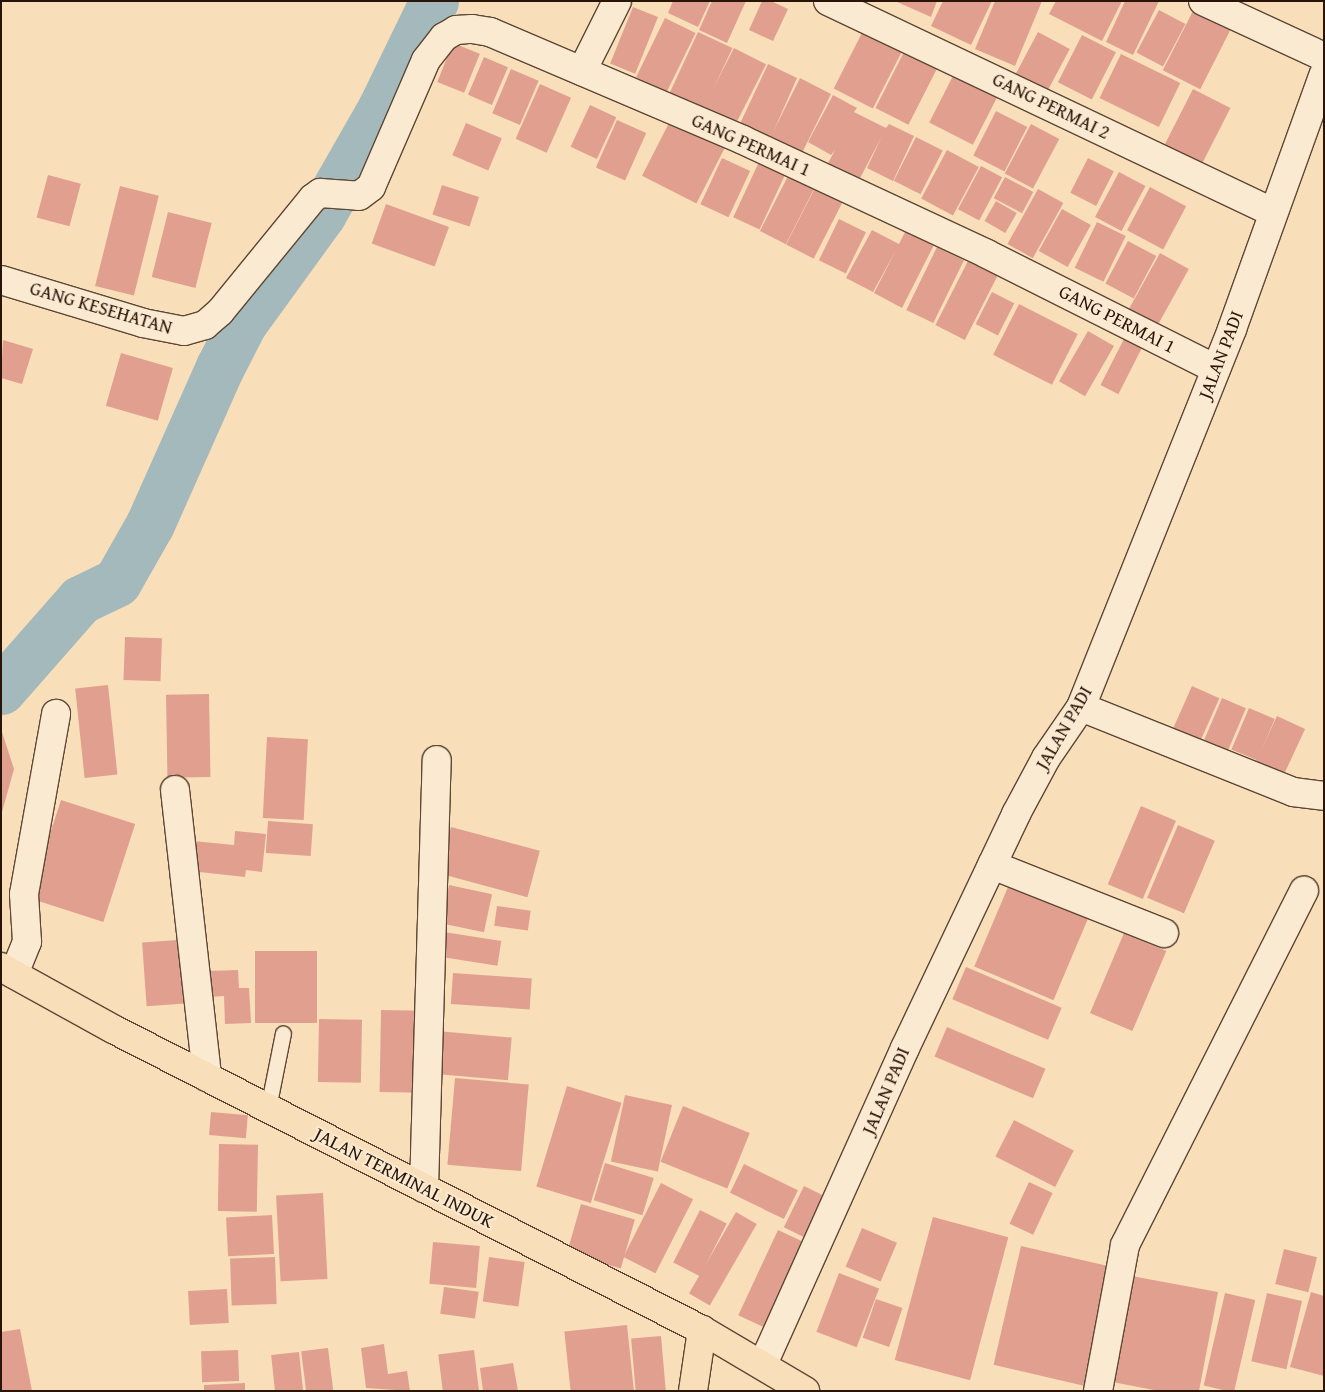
<!DOCTYPE html>
<html>
<head>
<meta charset="utf-8">
<style>
  body { margin:0 }
  #map { position:relative; width:1325px; height:1392px; overflow:hidden; background:#f9deba; font-family:"Gentium Book Plus",serif }
  div>[style] { position:absolute }
  [style*='--x'] { left:calc(var(--x)*1px); top:calc(var(--y)*1px); width:calc(var(--w)*1px); rotate:calc(var(--a)*1deg) }
  .river>* { height:49px; margin:-24.5px; padding:0 24.5px; transform-origin:24.5px; border-radius:24.5px; background:#a3b9bb }
  .building>* { inset:0; background:#e1a08f; transform-origin:0 0 }
  .roads { filter:drop-shadow(1px 0 #5d4734) drop-shadow(-1px 0 #5d4734) drop-shadow(0 1px #5d4734) drop-shadow(0 -1px #5d4734) }
  .lane>* { height:15px; margin:-7.5px; padding:0 7.5px; transform-origin:7.5px; border-radius:7.5px; background:#fbead2 }
  .street>* { height:28px; margin:-14px; padding:0 14px; transform-origin:14px; border-radius:14px; background:#fbead2 }
  .highway>* { height:28px; margin:-14px; padding:0 14px; transform-origin:14px; border-radius:14px; background:#f9deba }
  span { translate:-50% -50%; white-space:nowrap; text-align:center; line-height:1.15; -webkit-text-stroke:4px #fbead2; paint-order:stroke }
  .street-label { font-size:19px; color:#291508 }
  .frame { position:absolute; inset:0; border:2px solid #291508; pointer-events:none }
</style>
</head>
<body>
<div id="map">
  <div class="river">
    <div style="--x:1;--y:690;--w:120;--a:-48.7"></div>
    <div style="--x:80;--y:600;--w:41;--a:-25.9"></div>
    <div style="--x:117;--y:582;--w:67;--a:-60.4"></div>
    <div style="--x:150;--y:524;--w:172;--a:-66"></div>
    <div style="--x:220;--y:367;--w:48;--a:-62.9"></div>
    <div style="--x:242;--y:324;--w:135;--a:-54.1"></div>
    <div style="--x:321;--y:215;--w:123;--a:-60.3"></div>
    <div style="--x:382;--y:108;--w:119;--a:-64.1"></div>
  </div>
  <div class="building">
    <div style="clip-path:polygon(673px 1px,710px 1px,698px 27px,668px 13px)"></div>
    <div style="clip-path:polygon(712px 1px,746px 1px,727px 43px,699px 30px)"></div>
    <div style="clip-path:polygon(762px 1px,771px 1px,788px 9px,773px 41px,749px 30px)"></div>
    <div style="clip-path:polygon(895px 1px,937px 1px,931px 17px)"></div>
    <div style="clip-path:polygon(943px 1px,992px 1px,971px 45px,931px 26px)"></div>
    <div style="clip-path:polygon(995px 1px,1042px 1px,1015px 66px,975px 49px)"></div>
    <div style="clip-path:polygon(1056px 1px,1122px 1px,1102px 41px,1049px 14px)"></div>
    <div style="clip-path:polygon(1125px 1px,1159px 1px,1133px 55px,1106px 42px)"></div>
    <div style="left:633px;top:7px;width:27px;height:61px;rotate:22deg"></div>
    <div style="left:1195px;top:7px;width:42px;height:71px;rotate:27deg"></div>
    <div style="left:1159px;top:10px;width:30px;height:48px;rotate:28deg"></div>
    <div style="left:665px;top:18px;width:34px;height:66px;rotate:26deg"></div>
    <div style="left:865px;top:27px;width:44px;height:69px;rotate:27deg"></div>
    <div style="left:698px;top:32px;width:38px;height:68px;rotate:25deg"></div>
    <div style="left:1038px;top:32px;width:36px;height:51px;rotate:28deg"></div>
    <div style="left:1082px;top:35px;width:38px;height:53px;rotate:27deg"></div>
    <div style="left:453px;top:43px;width:29px;height:42px;rotate:22deg"></div>
    <div style="left:734px;top:48px;width:36px;height:70px;rotate:27deg"></div>
    <div style="left:905px;top:50px;width:37px;height:65px;rotate:27deg"></div>
    <div style="left:1121px;top:54px;width:66px;height:49px;rotate:26deg"></div>
    <div style="left:484px;top:57px;width:26px;height:41px;rotate:23deg"></div>
    <div style="clip-path:polygon(768px 64px,797px 78px,774px 130px,800px 78px,831px 94px,800px 157px,738px 128px)"></div>
    <div style="left:511px;top:69px;width:30px;height:48px;rotate:23deg"></div>
    <div style="left:956px;top:70px;width:49px;height:59px;rotate:27deg"></div>
    <div style="left:540px;top:84px;width:34px;height:60px;rotate:24deg"></div>
    <div style="left:1193px;top:89px;width:42px;height:62px;rotate:27deg"></div>
    <div style="clip-path:polygon(833px 95px,857px 108px,854px 112px,886px 128px,889px 124px,914px 136px,893px 181px,867px 168px,882px 136px,856px 186px,825px 169px,835px 150px,831px 155px,808px 142px)"></div>
    <div style="left:590px;top:105px;width:29px;height:46px;rotate:25deg"></div>
    <div style="left:996px;top:111px;width:35px;height:50px;rotate:27deg"></div>
    <div style="left:672px;top:117px;width:61px;height:66px;rotate:27deg"></div>
    <div style="left:617px;top:120px;width:32px;height:52px;rotate:24deg"></div>
    <div style="left:466px;top:123px;width:39px;height:35px;rotate:23deg"></div>
    <div style="left:1031px;top:124px;width:32px;height:56px;rotate:28deg"></div>
    <div style="left:916px;top:137px;width:30px;height:49px;rotate:27deg"></div>
    <div style="left:947px;top:150px;width:36px;height:55px;rotate:28deg"></div>
    <div style="left:722px;top:158px;width:31px;height:51px;rotate:25deg"></div>
    <div style="left:1088px;top:158px;width:29px;height:39px;rotate:27deg"></div>
    <div style="left:759px;top:162px;width:29px;height:61px;rotate:25deg"></div>
    <div style="left:981px;top:166px;width:24px;height:49px;rotate:28deg"></div>
    <div style="left:1119px;top:172px;width:30px;height:51px;rotate:28deg"></div>
    <div style="left:789px;top:174px;width:29px;height:64px;rotate:27deg"></div>
    <div style="left:48px;top:175px;width:34px;height:44px;rotate:15deg"></div>
    <div style="left:1005px;top:177px;width:32px;height:24px;rotate:28deg"></div>
    <div style="left:817px;top:184px;width:31px;height:68px;rotate:27deg"></div>
    <div style="left:442px;top:185px;width:39px;height:31px;rotate:18deg"></div>
    <div style="left:120px;top:186px;width:40px;height:103px;rotate:14deg"></div>
    <div style="left:1150px;top:187px;width:41px;height:49px;rotate:28deg"></div>
    <div style="left:1038px;top:189px;width:29px;height:63px;rotate:29deg"></div>
    <div style="left:996px;top:201px;width:24px;height:23px;rotate:30deg"></div>
    <div style="left:386px;top:204px;width:67px;height:42px;rotate:20deg"></div>
    <div style="left:1062px;top:209px;width:33px;height:48px;rotate:29deg"></div>
    <div style="left:168px;top:212px;width:45px;height:67px;rotate:14deg"></div>
    <div style="left:839px;top:219px;width:30px;height:46px;rotate:26deg"></div>
    <div style="left:1097px;top:222px;width:32px;height:51px;rotate:26deg"></div>
    <div style="clip-path:polygon(908px 226px,936px 241px,902px 308px,874px 293px,896px 250px,873px 292px,846px 278px,872px 230px,899px 244px)"></div>
    <div style="left:1128px;top:241px;width:32px;height:48px;rotate:28deg"></div>
    <div style="left:937px;top:247px;width:30px;height:70px;rotate:26deg"></div>
    <div style="left:1160px;top:253px;width:33px;height:65px;rotate:29deg"></div>
    <div style="left:969px;top:259px;width:33px;height:74px;rotate:27deg"></div>
    <div style="left:992px;top:292px;width:25px;height:36px;rotate:27deg"></div>
    <div style="left:1019px;top:304px;width:66px;height:57px;rotate:27deg"></div>
    <div style="left:1088px;top:331px;width:30px;height:58px;rotate:30deg"></div>
    <div style="left:1125px;top:337px;width:20px;height:54px;rotate:27deg"></div>
    <div style="clip-path:polygon(3px 340px,33px 349px,22px 384px,1px 378px)"></div>
    <div style="left:121px;top:353px;width:54px;height:55px;rotate:16deg"></div>
    <div style="left:125px;top:637px;width:37px;height:43px;rotate:2deg"></div>
    <div style="left:108px;top:685px;width:90px;height:33px;rotate:84deg"></div>
    <div style="left:1192px;top:686px;width:30px;height:46px;rotate:24deg"></div>
    <div style="left:209px;top:694px;width:83px;height:43px;rotate:89deg"></div>
    <div style="left:1222px;top:698px;width:26px;height:46px;rotate:23deg"></div>
    <div style="left:1249px;top:708px;width:28px;height:45px;rotate:23deg"></div>
    <div style="left:1277px;top:716px;width:31px;height:51px;rotate:25deg"></div>
    <div style="clip-path:polygon(2px 732px,14px 769px,2px 812px,1px 812px)"></div>
    <div style="left:267px;top:737px;width:41px;height:81px;rotate:3deg"></div>
    <div style="left:61px;top:800px;width:78px;height:103px;rotate:18deg"></div>
    <div style="left:1141px;top:806px;width:38px;height:85px;rotate:23deg"></div>
    <div style="left:268px;top:821px;width:45px;height:32px;rotate:4deg"></div>
    <div style="left:1178px;top:825px;width:40px;height:79px;rotate:23deg"></div>
    <div style="left:451px;top:827px;width:92px;height:48px;rotate:15deg"></div>
    <div style="clip-path:polygon(235px 831px,266px 834px,262px 872px,246px 870px,245px 877px,190px 871px,193px 841px,234px 845px)"></div>
    <div style="left:1011px;top:880px;width:86px;height:94px;rotate:23deg"></div>
    <div style="left:449px;top:885px;width:44px;height:39px;rotate:12deg"></div>
    <div style="left:497px;top:906px;width:34px;height:20px;rotate:8deg"></div>
    <div style="left:444px;top:932px;width:58px;height:25px;rotate:9deg"></div>
    <div style="left:1124px;top:933px;width:46px;height:87px;rotate:23deg"></div>
    <div style="left:191px;top:939px;width:64px;height:49px;rotate:86deg"></div>
    <div style="left:255px;top:951px;width:62px;height:72px"></div>
    <div style="left:966px;top:967px;width:104px;height:35px;rotate:23deg"></div>
    <div style="clip-path:polygon(238px 970px,239px 988px,249px 988px,251px 1023px,225px 1024px,224px 996px,208px 997px,206px 971px)"></div>
    <div style="left:453px;top:973px;width:79px;height:31px;rotate:4deg"></div>
    <div style="left:381px;top:1010px;width:44px;height:82px;rotate:1deg"></div>
    <div style="left:319px;top:1019px;width:43px;height:63px;rotate:1deg"></div>
    <div style="left:947px;top:1027px;width:107px;height:32px;rotate:23deg"></div>
    <div style="left:437px;top:1031px;width:75px;height:43px;rotate:5deg"></div>
    <div style="left:455px;top:1078px;width:74px;height:87px;rotate:5deg"></div>
    <div style="left:567px;top:1086px;width:57px;height:105px;rotate:17deg"></div>
    <div style="left:625px;top:1095px;width:48px;height:68px;rotate:12deg"></div>
    <div style="left:683px;top:1106px;width:72px;height:60px;rotate:22deg"></div>
    <div style="left:211px;top:1112px;width:37px;height:23px;rotate:5deg"></div>
    <div style="left:1014px;top:1120px;width:67px;height:41px;rotate:27deg"></div>
    <div style="left:219px;top:1144px;width:39px;height:67px;rotate:1deg"></div>
    <div style="left:605px;top:1163px;width:51px;height:39px;rotate:17deg"></div>
    <div style="left:744px;top:1164px;width:60px;height:32px;rotate:26deg"></div>
    <div style="left:1029px;top:1182px;width:26px;height:46px;rotate:25deg"></div>
    <div style="left:661px;top:1183px;width:36px;height:83px;rotate:27deg"></div>
    <div style="left:804px;top:1186px;width:30px;height:46px;rotate:26deg"></div>
    <div style="left:323px;top:1193px;width:86px;height:47px;rotate:87deg"></div>
    <div style="left:581px;top:1204px;width:56px;height:51px;rotate:16deg"></div>
    <div style="left:700px;top:1210px;width:30px;height:59px;rotate:27deg"></div>
    <div style="left:736px;top:1212px;width:24px;height:94px;rotate:30deg"></div>
    <div style="left:272px;top:1215px;width:39px;height:46px;rotate:87deg"></div>
    <div style="left:933px;top:1217px;width:78px;height:148px;rotate:15deg"></div>
    <div style="left:862px;top:1228px;width:38px;height:42px;rotate:23deg"></div>
    <div style="left:778px;top:1230px;width:35px;height:94px;rotate:25deg"></div>
    <div style="left:433px;top:1242px;width:47px;height:42px;rotate:5deg"></div>
    <div style="left:1021px;top:1246px;width:96px;height:122px;rotate:13deg"></div>
    <div style="left:1284px;top:1249px;width:34px;height:36px;rotate:14deg"></div>
    <div style="left:275px;top:1257px;width:47px;height:45px;rotate:88deg"></div>
    <div style="left:489px;top:1257px;width:36px;height:45px;rotate:8deg"></div>
    <div style="left:839px;top:1273px;width:43px;height:63px;rotate:21deg"></div>
    <div style="clip-path:polygon(1126px 1275px,1218px 1292px,1199px 1391px,1159px 1391px,1107px 1381px)"></div>
    <div style="left:444px;top:1287px;width:35px;height:27px;rotate:8deg"></div>
    <div style="left:227px;top:1289px;width:34px;height:39px;rotate:87deg"></div>
    <div style="clip-path:polygon(1311px 1292px,1324px 1296px,1324px 1376px,1290px 1367px)"></div>
    <div style="left:1225px;top:1293px;width:31px;height:95px;rotate:13deg"></div>
    <div style="left:1267px;top:1293px;width:36px;height:70px;rotate:13deg"></div>
    <div style="left:876px;top:1299px;width:28px;height:41px;rotate:19deg"></div>
    <div style="left:627px;top:1325px;width:66px;height:63px;rotate:84deg"></div>
    <div style="clip-path:polygon(20px 1329px,32px 1391px,1px 1391px,1px 1332px)"></div>
    <div style="left:661px;top:1336px;width:55px;height:30px;rotate:85deg"></div>
    <div style="clip-path:polygon(384px 1344px,388px 1374px,407px 1371px,410px 1391px,366px 1388px,361px 1348px)"></div>
    <div style="left:328px;top:1348px;width:43px;height:27px;rotate:83deg"></div>
    <div style="left:238px;top:1350px;width:31px;height:37px;rotate:88deg"></div>
    <div style="left:474px;top:1350px;width:41px;height:36px;rotate:83deg"></div>
    <div style="left:299px;top:1352px;width:39px;height:28px;rotate:84deg"></div>
    <div style="clip-path:polygon(513px 1363px,518px 1391px,483px 1391px,480px 1368px)"></div>
    <div style="clip-path:polygon(245px 1383px,245px 1391px,204px 1391px,204px 1385px)"></div>
  </div>
  <div class="roads">
    <div class="lane">
      <div style="--x:268;--y:1108;--w:76;--a:-78.7"></div>
    </div>
    <div class="street">
      <div style="--x:828;--y:1;--w:492;--a:25.4"></div>
      <div style="--x:1203;--y:1;--w:133;--a:24.8"></div>
      <div style="--x:582;--y:71;--w:78;--a:-63.4"></div>
      <div style="--x:1;--y:280;--w:148;--a:16.8"></div>
      <div style="--x:143;--y:323;--w:42;--a:11"></div>
      <div style="--x:184;--y:331;--w:22;--a:-16"></div>
      <div style="--x:205;--y:325;--w:20;--a:-41"></div>
      <div style="--x:220;--y:312;--w:147;--a:-50.8"></div>
      <div style="--x:313;--y:198;--w:9;--a:-36"></div>
      <div style="--x:320;--y:193;--w:39;--a:4"></div>
      <div style="--x:359;--y:196;--w:15;--a:-37"></div>
      <div style="--x:371;--y:187;--w:138;--a:-66.6"></div>
      <div style="--x:426;--y:60;--w:29;--a:-52"></div>
      <div style="--x:444;--y:37;--w:14;--a:-30"></div>
      <div style="--x:456;--y:30;--w:16;--a:-4"></div>
      <div style="--x:472;--y:29;--w:18;--a:9"></div>
      <div style="--x:490;--y:32;--w:275;--a:23.1"></div>
      <div style="--x:743;--y:140;--w:269;--a:25"></div>
      <div style="--x:987;--y:254;--w:256;--a:26.7"></div>
      <div style="--x:1081;--y:707;--w:228;--a:21.8"></div>
      <div style="--x:1293;--y:792;--w:31;--a:7"></div>
      <div style="--x:175;--y:790;--w:289;--a:83.6"></div>
      <div style="--x:992;--y:865;--w:185;--a:21.6"></div>
      <div style="--x:14;--y:974;--w:35;--a:-68"></div>
      <div style="--x:27;--y:942;--w:48;--a:-93.6"></div>
      <div style="--x:24;--y:894;--w:183;--a:-79.9"></div>
      <div style="--x:424;--y:1188;--w:428;--a:-88.3"></div>
      <div style="--x:763;--y:1364;--w:346;--a:-65.8"></div>
      <div style="--x:905;--y:1048;--w:259;--a:-64.6"></div>
      <div style="--x:1016;--y:814;--w:64;--a:-61.8"></div>
      <div style="--x:1046;--y:758;--w:62;--a:-55.5"></div>
      <div style="--x:1081;--y:707;--w:407;--a:-68.2"></div>
      <div style="--x:1232;--y:329;--w:271;--a:-70.2"></div>
      <div style="--x:1098;--y:1391;--w:148;--a:-79.5"></div>
      <div style="--x:1125;--y:1245;--w:397;--a:-63.2"></div>
    </div>
    <div class="highway">
      <div style="--x:1;--y:967;--w:128;--a:29"></div>
      <div style="--x:113;--y:1029;--w:661;--a:27.07"></div>
      <div style="--x:702;--y:1330;--w:120;--a:30.6"></div>
      <div style="--x:693;--y:1391;--w:62;--a:-81.6"></div>
    </div>
  </div>
  <div class="street-label">
    <span style="left:1051px;top:106px;rotate:26deg">GANG PERMAI 2</span>
    <span style="left:751px;top:145px;rotate:24deg">GANG PERMAI 1</span>
    <span style="left:101px;top:308px;rotate:16deg">GANG KESEHATAN</span>
    <span style="left:1117px;top:319px;rotate:27deg">GANG PERMAI 1</span>
    <span style="left:1221px;top:355px;rotate:-69deg">JALAN PADI</span>
    <span style="left:1064px;top:728px;rotate:-60deg">JALAN PADI</span>
    <span style="left:886px;top:1091px;rotate:-67deg">JALAN PADI</span>
    <span style="left:404px;top:1178px;rotate:27deg">JALAN TERMINAL INDUK</span>
  </div>
  <div class="frame"></div>
</div>
</body>
</html>
